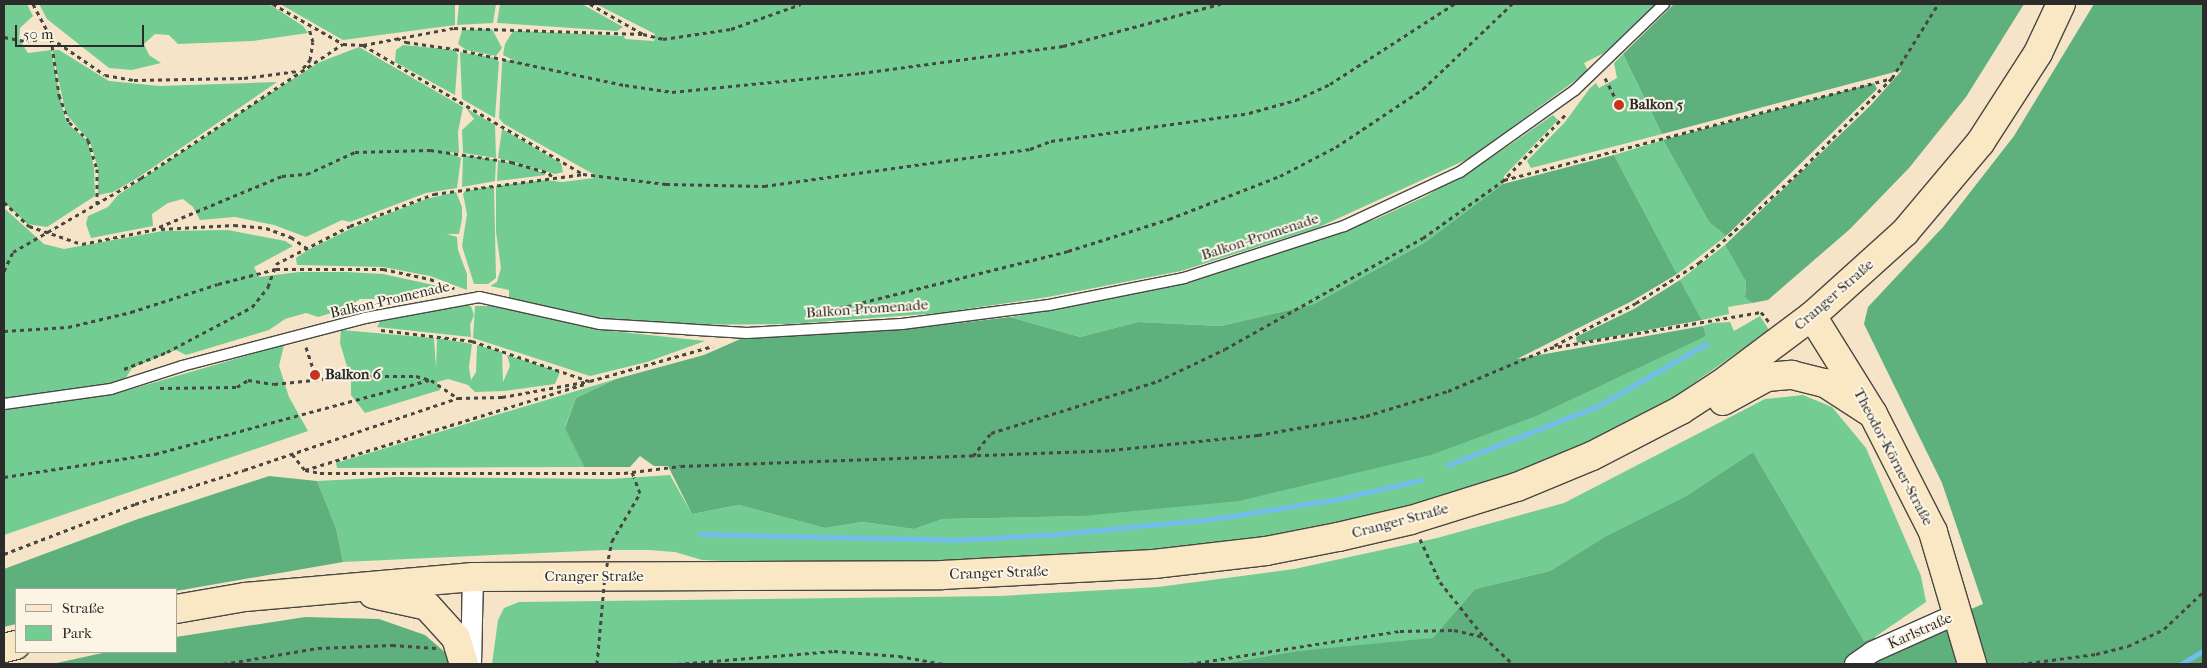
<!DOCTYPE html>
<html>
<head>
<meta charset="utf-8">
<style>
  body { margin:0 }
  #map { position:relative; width:2207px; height:668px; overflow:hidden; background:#f5e4c8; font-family:"IM FELL French Canon",serif }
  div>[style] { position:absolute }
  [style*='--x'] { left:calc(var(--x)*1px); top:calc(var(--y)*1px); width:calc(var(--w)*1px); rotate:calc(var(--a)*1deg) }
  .green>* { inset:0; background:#73cd93 }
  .forest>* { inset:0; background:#5eb07d }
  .stream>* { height:5px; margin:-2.5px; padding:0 2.5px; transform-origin:2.5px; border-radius:2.5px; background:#70beeb }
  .path>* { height:3px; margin-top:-1.5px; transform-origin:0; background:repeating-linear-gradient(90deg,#494743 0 4px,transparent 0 8px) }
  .roads { filter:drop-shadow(1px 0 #494743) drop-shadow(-1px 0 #494743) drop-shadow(0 1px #494743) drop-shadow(0 -1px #494743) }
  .service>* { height:10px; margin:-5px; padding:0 5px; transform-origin:5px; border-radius:5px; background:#fff }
  .minor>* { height:20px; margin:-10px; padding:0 10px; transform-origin:10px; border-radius:10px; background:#fff }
  .secondary>* { height:28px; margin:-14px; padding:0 14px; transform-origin:14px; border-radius:14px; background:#fae7c3 }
  .path-bridge>* { height:3px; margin-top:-1.5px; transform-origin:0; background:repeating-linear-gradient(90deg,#494743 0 4px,transparent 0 8px) }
  .dots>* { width:14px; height:14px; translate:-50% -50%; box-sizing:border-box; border:2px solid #fcf5e5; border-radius:50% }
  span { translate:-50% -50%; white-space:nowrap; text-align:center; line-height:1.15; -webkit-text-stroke:4px #fcf5e5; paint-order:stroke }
  .poi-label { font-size:15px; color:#2b2b2b; font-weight:700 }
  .left { translate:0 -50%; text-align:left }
  .street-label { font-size:15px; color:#2b2b2b }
  .frame { position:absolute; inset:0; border:5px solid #2b2b2b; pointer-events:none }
  .legend { position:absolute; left:15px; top:588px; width:162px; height:65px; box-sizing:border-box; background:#fcf5e5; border:1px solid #a8a49b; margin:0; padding:6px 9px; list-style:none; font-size:15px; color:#2b2b2b }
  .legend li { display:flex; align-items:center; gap:10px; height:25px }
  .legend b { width:25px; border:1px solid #a8a49b }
  .scale { position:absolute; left:15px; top:25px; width:129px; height:22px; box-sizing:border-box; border:2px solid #2b2b2b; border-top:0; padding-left:6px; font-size:15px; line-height:18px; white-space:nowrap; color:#2b2b2b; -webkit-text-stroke:4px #fcf5e5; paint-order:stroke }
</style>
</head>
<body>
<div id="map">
  <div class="green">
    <div style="clip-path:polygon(4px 4px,27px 4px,33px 16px,20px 28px,19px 39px,28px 53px,51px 50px,64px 115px,69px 125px,88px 141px,94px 168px,95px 196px,47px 227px,27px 224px,4px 202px)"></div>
    <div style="clip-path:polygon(39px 4px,269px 4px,303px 26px,308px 33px,253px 41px,178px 44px,169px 35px,155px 34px,144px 44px,149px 55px,161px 63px,132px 70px,109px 68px,47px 19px)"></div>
    <div style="clip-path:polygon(280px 4px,455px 4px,455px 25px,343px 40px)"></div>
    <div style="clip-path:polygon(459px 4px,496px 4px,493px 23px,457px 25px)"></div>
    <div style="clip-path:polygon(500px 4px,582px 4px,623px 27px,617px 31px,497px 23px)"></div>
    <div style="clip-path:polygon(596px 4px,1656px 4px,1604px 53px,1584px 63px,1588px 71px,1470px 158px,1317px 228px,1181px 271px,1048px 297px,940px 313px,791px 324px,647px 325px,602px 319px,509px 298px,509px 290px,490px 286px,497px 282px,501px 268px,496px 232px,496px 186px,545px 180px,562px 182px,594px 178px,595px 175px,504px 124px,499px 118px,502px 64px,503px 60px,515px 61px,503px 55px,505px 44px,513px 31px,521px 31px,624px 36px,625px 39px,654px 41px,655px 34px)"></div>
    <div style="clip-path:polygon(492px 29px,502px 48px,496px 56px,466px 50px,458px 44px,462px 30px)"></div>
    <div style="clip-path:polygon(403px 45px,455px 50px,458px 55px,455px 95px,395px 62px,396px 50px)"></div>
    <div style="clip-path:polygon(359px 47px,463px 107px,458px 132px,459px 153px,447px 152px,461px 158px,457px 188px,426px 193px,350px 222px,342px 220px,306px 237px,274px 225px,235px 217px,200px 220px,193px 207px,183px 199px,168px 203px,152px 214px,153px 226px,91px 238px,86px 224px,88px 216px,108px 207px,118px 195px,267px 95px,320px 62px)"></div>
    <div style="clip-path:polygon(52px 50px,59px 50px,109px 81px,160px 86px,277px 82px,139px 177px,113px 192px,98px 195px,98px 168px,90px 142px,66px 114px)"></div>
    <div style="clip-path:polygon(460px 52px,495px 58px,499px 62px,495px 118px,462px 99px)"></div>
    <div style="clip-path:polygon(1623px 54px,1662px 134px,1531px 168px,1527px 161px,1565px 122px,1590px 88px,1596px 83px,1599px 88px,1617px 78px,1614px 63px)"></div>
    <div style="clip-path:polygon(466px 108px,495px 125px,496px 158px,463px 153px,462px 130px,474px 119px)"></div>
    <div style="clip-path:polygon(1553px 115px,1558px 120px,1504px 176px,1503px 184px,1424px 243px,1314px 304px,1221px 326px,1138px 322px,1080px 337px,1010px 317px,1161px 289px,1290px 249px,1376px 219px,1426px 196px,1498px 153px)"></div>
    <div style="clip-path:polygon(502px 129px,561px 163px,563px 172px,555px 174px,498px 158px)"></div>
    <div style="clip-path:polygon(1663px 140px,1709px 222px,1726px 236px,1677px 274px,1614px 155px)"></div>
    <div style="clip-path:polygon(463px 155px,496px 160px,495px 181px,462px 187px)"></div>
    <div style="clip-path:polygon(498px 160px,533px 168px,546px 175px,497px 181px)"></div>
    <div style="clip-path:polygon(494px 186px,496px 278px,488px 284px,474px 284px,462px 246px,467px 214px,463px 194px,465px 191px)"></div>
    <div style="clip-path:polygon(456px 192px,462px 207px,462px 219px,459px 234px,447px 234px,457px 237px,458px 250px,467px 274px,467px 290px,430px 276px,383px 267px,297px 265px,296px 258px,308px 250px,352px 228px,426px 199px)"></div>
    <div style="clip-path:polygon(4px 208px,44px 244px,64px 249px,163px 231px,228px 230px,285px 241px,293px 246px,254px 267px,259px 277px,299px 272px,347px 272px,383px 274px,438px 286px,416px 289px,387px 299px,360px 299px,345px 309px,318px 317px,306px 313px,285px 319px,269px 330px,186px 355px,176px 350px,132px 368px,125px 379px,107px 384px,69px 393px,4px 399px)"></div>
    <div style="clip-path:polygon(1725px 245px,1746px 282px,1745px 296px,1752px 303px,1728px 307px,1729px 314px,1702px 320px,1680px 280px)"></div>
    <div style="clip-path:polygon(465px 304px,471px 306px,474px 315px,470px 325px,471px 337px,377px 327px,382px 318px)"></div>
    <div style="clip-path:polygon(475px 306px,495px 306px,603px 330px,705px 341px,647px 362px,590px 376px,473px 338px)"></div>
    <div style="clip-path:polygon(1760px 316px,1769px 330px,1677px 395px,1604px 436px,1524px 472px,1406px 510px,1220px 547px,1027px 562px,793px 564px,702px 560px,675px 552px,649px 550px,605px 550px,343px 562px,336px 528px,317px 481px,395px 477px,611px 479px,670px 475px,692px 514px,739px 505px,825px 528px,862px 522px,914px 529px,943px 519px,1082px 516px,1706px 336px,1703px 326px,1712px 323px,1730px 322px,1734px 331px)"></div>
    <div style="clip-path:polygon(341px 330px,434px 338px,436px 368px,437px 338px,472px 344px,469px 367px,471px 380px,476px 372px,477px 345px,502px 352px,503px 382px,510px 366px,507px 355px,560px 372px,555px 384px,504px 391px,475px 392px,468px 385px,448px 379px,437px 382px,440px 390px,365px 413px,351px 395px,351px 380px,340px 343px)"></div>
    <div style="clip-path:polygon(284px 345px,279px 366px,289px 397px,308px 431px,4px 535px,4px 408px,111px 395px)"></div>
    <div style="clip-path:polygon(616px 379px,576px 398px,565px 427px,584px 467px,337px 468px,336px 463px)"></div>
    <div style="clip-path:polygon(1803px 395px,1832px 407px,1866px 448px,1921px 576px,1926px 602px,1875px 637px,1864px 641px,1753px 452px,1686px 496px,1606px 536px,1550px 571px,1475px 589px,1434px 638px,1408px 642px,1297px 651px,1221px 664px,492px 664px,498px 620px,504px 608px,519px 602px,1000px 596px,1158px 587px,1294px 569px,1437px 538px,1564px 503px,1765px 399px)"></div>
  </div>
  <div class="forest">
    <div style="clip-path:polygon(1674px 4px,2024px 4px,1966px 97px,1909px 168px,1850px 229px,1768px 300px,1752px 303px,1745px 297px,1746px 282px,1725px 245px,1870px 106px,1902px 70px,1662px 134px,1623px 54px)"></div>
    <div style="clip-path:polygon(2094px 4px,2203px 4px,2203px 664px,1221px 664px,1297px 651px,1433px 638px,1475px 589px,1550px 571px,1606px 536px,1686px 496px,1753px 452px,1864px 641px,1875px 637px,1881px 647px,1983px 604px,1942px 483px,1864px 324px,1868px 307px,1943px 227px,2014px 136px)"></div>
    <div style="clip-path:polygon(1874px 83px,1877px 89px,1726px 236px,1709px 222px,1663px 140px)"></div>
    <div style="clip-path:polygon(1614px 155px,1677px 274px,1632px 301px,1517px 359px,1703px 326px,1706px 336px,1536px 416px,1431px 455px,1239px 501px,1082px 516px,943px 519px,914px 529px,862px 522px,825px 528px,739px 505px,692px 514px,668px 466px,654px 466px,640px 456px,630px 467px,584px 467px,565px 428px,576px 398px,616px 379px,704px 355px,745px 337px,934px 326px,1010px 317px,1080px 337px,1138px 322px,1221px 326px,1314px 304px,1424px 243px,1503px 184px)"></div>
    <div style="clip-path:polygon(1680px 280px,1702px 320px,1577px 343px,1576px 337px,1634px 309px)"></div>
    <div style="clip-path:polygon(269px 476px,317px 481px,336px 528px,343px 562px,176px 591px,16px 589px,16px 624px,4px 627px,4px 569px,138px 519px)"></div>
    <div style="clip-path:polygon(305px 617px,379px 619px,425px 635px,455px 661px,454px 664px,52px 664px,107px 652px,176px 652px,176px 637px)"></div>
  </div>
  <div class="stream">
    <div style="--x:1448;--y:465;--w:161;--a:-21.5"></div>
    <div style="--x:1598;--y:406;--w:125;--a:-29.9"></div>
    <div style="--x:700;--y:534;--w:255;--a:1.3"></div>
    <div style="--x:955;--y:540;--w:103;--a:-3.3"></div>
    <div style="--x:1058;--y:534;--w:155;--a:-5.6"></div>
    <div style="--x:1212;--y:519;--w:128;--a:-9"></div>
    <div style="--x:1338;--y:499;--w:85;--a:-12.9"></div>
    <div style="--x:2181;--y:664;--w:26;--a:-31"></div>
  </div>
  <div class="path">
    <div style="--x:33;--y:4;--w:38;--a:62"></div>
    <div style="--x:51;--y:38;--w:58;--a:82"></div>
    <div style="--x:59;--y:95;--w:29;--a:70"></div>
    <div style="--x:69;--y:122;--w:26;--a:43"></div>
    <div style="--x:88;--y:140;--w:30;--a:73"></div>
    <div style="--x:97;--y:169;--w:35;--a:90"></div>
    <div style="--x:273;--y:4;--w:81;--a:29.7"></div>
    <div style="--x:343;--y:44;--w:20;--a:3"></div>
    <div style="--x:363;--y:45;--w:93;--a:-10.6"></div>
    <div style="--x:454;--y:28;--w:189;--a:1.8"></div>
    <div style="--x:590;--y:4;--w:61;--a:29.5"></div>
    <div style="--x:643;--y:34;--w:21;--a:14"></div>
    <div style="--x:663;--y:39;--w:69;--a:-8.4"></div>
    <div style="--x:731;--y:29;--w:74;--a:-19.7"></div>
    <div style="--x:4;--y:37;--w:21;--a:11"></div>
    <div style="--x:25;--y:41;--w:26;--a:-7"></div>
    <div style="--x:51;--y:38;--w:65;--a:34.4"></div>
    <div style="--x:105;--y:75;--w:29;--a:10"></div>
    <div style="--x:134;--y:80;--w:110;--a:-1"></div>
    <div style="--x:244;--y:78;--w:54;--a:-7.4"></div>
    <div style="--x:397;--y:38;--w:10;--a:24"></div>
    <div style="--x:406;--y:42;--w:49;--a:8.1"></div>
    <div style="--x:455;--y:49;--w:174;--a:12"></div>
    <div style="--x:625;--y:85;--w:48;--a:8.5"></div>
    <div style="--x:672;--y:92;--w:190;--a:-5.7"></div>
    <div style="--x:861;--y:73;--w:204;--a:-7.6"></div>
    <div style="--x:1063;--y:46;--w:163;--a:-15"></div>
    <div style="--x:363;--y:45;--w:255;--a:30.4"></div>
    <div style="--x:303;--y:68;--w:11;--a:-49"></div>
    <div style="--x:310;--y:60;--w:18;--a:-81"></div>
    <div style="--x:313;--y:42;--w:15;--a:-106"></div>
    <div style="--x:1605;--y:78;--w:30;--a:63"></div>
    <div style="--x:1892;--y:78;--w:87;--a:-58.1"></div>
    <div style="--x:1565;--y:115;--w:89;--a:133.2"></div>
    <div style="--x:1504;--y:180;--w:401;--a:-14.7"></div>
    <div style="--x:1892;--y:78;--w:135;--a:134.7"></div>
    <div style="--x:1797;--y:174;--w:131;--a:137.8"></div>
    <div style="--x:1700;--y:262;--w:76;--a:147.4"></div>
    <div style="--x:1636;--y:303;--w:97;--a:152.4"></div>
    <div style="--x:1550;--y:348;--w:214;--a:-9.7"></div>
    <div style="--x:1761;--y:312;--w:14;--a:51"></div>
    <div style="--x:4;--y:202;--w:35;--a:44"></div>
    <div style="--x:29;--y:226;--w:56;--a:18.8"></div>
    <div style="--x:82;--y:244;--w:71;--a:-11.3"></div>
    <div style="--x:161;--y:229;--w:73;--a:-3.1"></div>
    <div style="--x:234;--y:225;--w:32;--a:5"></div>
    <div style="--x:266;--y:228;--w:27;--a:20"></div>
    <div style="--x:291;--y:237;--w:19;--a:35"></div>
    <div style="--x:152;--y:230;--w:141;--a:-22.6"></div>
    <div style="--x:282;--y:176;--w:25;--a:-5"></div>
    <div style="--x:307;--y:174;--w:53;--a:-24.6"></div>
    <div style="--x:355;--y:152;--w:75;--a:-1.5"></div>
    <div style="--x:430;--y:150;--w:82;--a:8.4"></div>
    <div style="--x:511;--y:162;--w:40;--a:16"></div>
    <div style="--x:549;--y:173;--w:5;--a:53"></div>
    <div style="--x:4;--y:271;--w:21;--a:-65"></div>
    <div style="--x:13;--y:252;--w:148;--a:-30"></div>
    <div style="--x:141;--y:178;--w:242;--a:-33.6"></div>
    <div style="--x:808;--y:316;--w:268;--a:-14"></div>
    <div style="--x:1068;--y:251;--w:106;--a:-17.6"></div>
    <div style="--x:1169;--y:219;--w:119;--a:-21.2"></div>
    <div style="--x:1280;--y:176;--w:63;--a:-27.4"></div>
    <div style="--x:1336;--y:147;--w:105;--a:-33.7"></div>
    <div style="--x:1423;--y:89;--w:123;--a:-43.7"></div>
    <div style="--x:381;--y:330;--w:92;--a:6.9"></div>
    <div style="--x:472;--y:341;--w:124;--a:18.9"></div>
    <div style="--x:4;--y:331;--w:64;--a:-3.6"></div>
    <div style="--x:68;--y:327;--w:65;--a:-13.4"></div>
    <div style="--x:131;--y:312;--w:91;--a:-17.8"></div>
    <div style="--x:218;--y:284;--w:60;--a:-14.5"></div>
    <div style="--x:276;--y:269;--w:107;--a:0"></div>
    <div style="--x:383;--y:269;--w:48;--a:12"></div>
    <div style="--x:430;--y:279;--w:26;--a:21"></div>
    <div style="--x:306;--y:347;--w:29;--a:72"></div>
    <div style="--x:124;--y:369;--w:46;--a:-21.6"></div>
    <div style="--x:167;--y:352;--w:96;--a:-27.9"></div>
    <div style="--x:252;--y:307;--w:26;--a:-51"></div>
    <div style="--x:268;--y:287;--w:24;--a:-71"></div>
    <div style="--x:276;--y:264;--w:83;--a:-27.2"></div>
    <div style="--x:350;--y:226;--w:90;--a:-20.9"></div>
    <div style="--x:434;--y:194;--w:150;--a:-7.6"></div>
    <div style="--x:583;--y:174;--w:84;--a:6.9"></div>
    <div style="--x:666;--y:184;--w:98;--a:1.2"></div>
    <div style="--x:764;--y:186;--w:269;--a:-7.9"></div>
    <div style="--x:1030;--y:149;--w:22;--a:-21"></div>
    <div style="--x:1051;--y:141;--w:200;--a:-8"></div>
    <div style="--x:1249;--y:113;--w:49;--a:-15.5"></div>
    <div style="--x:1296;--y:100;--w:38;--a:-25"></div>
    <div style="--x:1330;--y:84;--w:148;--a:-32.8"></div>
    <div style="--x:160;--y:388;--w:77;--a:-0.7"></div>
    <div style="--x:237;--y:387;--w:13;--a:-32"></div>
    <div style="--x:248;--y:380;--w:26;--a:9"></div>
    <div style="--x:274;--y:384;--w:79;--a:-5.8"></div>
    <div style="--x:353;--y:376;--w:63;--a:0"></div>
    <div style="--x:416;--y:376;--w:16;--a:15"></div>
    <div style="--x:431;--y:380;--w:32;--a:34"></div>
    <div style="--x:292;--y:454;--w:21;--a:51"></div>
    <div style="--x:305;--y:470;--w:15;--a:11"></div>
    <div style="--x:320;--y:473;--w:304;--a:0"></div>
    <div style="--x:624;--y:473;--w:57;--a:-7"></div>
    <div style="--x:681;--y:466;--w:430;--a:-2.1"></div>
    <div style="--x:1111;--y:450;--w:148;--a:-5.8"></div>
    <div style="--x:1258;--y:435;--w:110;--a:-10"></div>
    <div style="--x:1366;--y:416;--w:86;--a:-17"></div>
    <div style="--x:1448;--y:391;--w:111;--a:-22.9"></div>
    <div style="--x:973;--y:456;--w:29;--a:-52"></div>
    <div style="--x:991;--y:433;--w:175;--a:-17.3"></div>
    <div style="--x:1158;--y:381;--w:74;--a:-25.5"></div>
    <div style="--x:1225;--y:349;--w:227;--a:-29.3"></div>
    <div style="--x:1423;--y:238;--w:100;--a:-35.6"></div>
    <div style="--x:305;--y:470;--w:295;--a:-17.1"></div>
    <div style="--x:632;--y:472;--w:5;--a:68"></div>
    <div style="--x:4;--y:477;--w:153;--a:-8.7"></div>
    <div style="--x:155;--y:454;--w:285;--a:-15.1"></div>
    <div style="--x:1420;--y:539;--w:47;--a:65.1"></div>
    <div style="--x:1440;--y:582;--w:70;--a:51.3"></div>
    <div style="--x:4;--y:554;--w:140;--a:-20.9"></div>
    <div style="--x:135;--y:504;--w:114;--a:-17.3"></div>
    <div style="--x:244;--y:470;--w:226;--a:-18.6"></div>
    <div style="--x:458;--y:398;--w:44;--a:-1.3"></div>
    <div style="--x:502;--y:397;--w:89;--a:-10.3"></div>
    <div style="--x:590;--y:381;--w:128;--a:-15.9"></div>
    <div style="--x:223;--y:664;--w:96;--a:-9.6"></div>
    <div style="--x:318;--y:648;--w:74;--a:-2.3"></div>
    <div style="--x:392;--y:645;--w:44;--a:3.9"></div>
    <div style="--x:677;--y:664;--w:158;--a:-4.7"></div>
    <div style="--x:834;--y:651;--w:65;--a:4.4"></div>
    <div style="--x:899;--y:656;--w:45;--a:10.3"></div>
    <div style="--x:1189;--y:664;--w:214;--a:-8.9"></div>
    <div style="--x:1400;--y:631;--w:54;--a:-1.1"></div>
    <div style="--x:1454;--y:630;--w:31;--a:13"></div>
    <div style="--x:1484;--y:637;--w:40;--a:43"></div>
    <div style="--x:2020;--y:664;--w:77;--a:-7.5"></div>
    <div style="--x:2096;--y:654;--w:33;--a:-14"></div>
    <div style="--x:2128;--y:646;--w:40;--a:-25"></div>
    <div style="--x:2164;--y:629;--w:54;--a:-43.5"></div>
  </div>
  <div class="roads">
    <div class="service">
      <div style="--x:4;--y:404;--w:108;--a:-8"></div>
      <div style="--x:111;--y:389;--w:75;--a:-17.9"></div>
      <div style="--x:182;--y:366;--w:189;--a:-14.7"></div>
      <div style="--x:365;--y:318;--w:116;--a:-10.4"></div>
      <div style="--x:479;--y:297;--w:124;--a:12.6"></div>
      <div style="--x:600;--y:324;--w:147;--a:3.5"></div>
      <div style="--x:747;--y:333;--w:155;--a:-3.3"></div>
      <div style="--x:902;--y:324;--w:148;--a:-7.4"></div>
      <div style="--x:1049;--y:305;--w:138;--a:-11.3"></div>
      <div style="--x:1184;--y:278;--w:168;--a:-18"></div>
      <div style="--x:1344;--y:226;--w:128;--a:-25"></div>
      <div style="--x:1460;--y:172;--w:141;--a:-35.5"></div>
      <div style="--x:1575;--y:90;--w:124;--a:-44"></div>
    </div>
    <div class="minor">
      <div style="--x:471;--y:664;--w:87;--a:-88.7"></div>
      <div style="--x:1855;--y:664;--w:21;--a:-35"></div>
      <div style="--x:1872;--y:652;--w:95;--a:-24.1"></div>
    </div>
    <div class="secondary">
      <div style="--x:1812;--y:316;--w:115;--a:58.1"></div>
      <div style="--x:1873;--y:414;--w:132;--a:63"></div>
      <div style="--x:1933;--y:532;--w:138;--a:73.5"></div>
      <div style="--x:1723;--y:401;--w:50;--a:-28.6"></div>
      <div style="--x:1767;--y:377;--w:25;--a:-5"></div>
      <div style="--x:1792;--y:375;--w:34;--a:14"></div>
      <div style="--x:1825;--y:383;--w:57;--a:32.9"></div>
      <div style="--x:373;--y:594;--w:55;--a:12.5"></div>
      <div style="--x:427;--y:606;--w:43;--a:47.8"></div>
      <div style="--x:456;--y:638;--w:27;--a:73"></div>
      <div style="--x:176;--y:609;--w:70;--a:-9.9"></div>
      <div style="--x:245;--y:597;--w:229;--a:-5"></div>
      <div style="--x:473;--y:577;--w:469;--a:-0.2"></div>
      <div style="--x:942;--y:575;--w:212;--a:-3"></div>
      <div style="--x:1154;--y:564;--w:113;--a:-6.6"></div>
      <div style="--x:1266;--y:551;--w:73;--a:-11"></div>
      <div style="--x:1338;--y:537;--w:75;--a:-13.1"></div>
      <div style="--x:1411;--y:520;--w:111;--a:-17.3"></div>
      <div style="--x:1517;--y:487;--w:81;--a:-22.5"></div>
      <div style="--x:1592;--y:456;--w:100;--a:-27.3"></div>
      <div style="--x:1681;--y:410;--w:48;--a:-33"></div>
      <div style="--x:1721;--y:384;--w:114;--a:-36.8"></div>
      <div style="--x:1812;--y:316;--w:125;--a:-42.1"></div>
      <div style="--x:1905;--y:232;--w:116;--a:-49.9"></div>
      <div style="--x:1980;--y:143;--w:107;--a:-57.2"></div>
      <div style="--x:2038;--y:53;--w:54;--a:-64.9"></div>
      <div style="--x:4;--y:648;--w:12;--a:-14"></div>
    </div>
  </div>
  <div class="path-bridge">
    <div style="--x:597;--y:664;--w:90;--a:-84.9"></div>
    <div style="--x:605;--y:574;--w:34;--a:-78"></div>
    <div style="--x:612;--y:541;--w:56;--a:-59.7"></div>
    <div style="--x:640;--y:493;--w:17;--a:-111"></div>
  </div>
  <div class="dots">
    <div style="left:1619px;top:105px;background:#c8321e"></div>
    <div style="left:315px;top:375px;background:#c8321e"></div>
  </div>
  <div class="poi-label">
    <span class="left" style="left:1629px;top:105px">Balkon 5</span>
    <span class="left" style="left:325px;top:375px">Balkon 6</span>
  </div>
  <div class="street-label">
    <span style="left:1260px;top:237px;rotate:-18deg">Balkon-Promenade</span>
    <span style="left:1834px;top:295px;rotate:-41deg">Cranger Straße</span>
    <span style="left:390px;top:300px;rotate:-13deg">Balkon-Promenade</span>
    <span style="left:867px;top:309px;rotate:-4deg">Balkon-Promenade</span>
    <span style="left:1893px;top:457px;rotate:62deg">Theodor-Körner-Straße</span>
    <span style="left:1400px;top:521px;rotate:-15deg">Cranger Straße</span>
    <span style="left:999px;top:573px;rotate:-2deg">Cranger Straße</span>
    <span style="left:594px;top:577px">Cranger Straße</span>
    <span style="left:1920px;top:631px;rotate:-24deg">Karlstraße</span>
  </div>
  <div class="frame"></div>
  <ul class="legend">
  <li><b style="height:6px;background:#fae7c3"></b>Straße</li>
  <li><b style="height:14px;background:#73cd93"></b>Park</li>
  </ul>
  <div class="scale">50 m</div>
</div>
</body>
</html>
